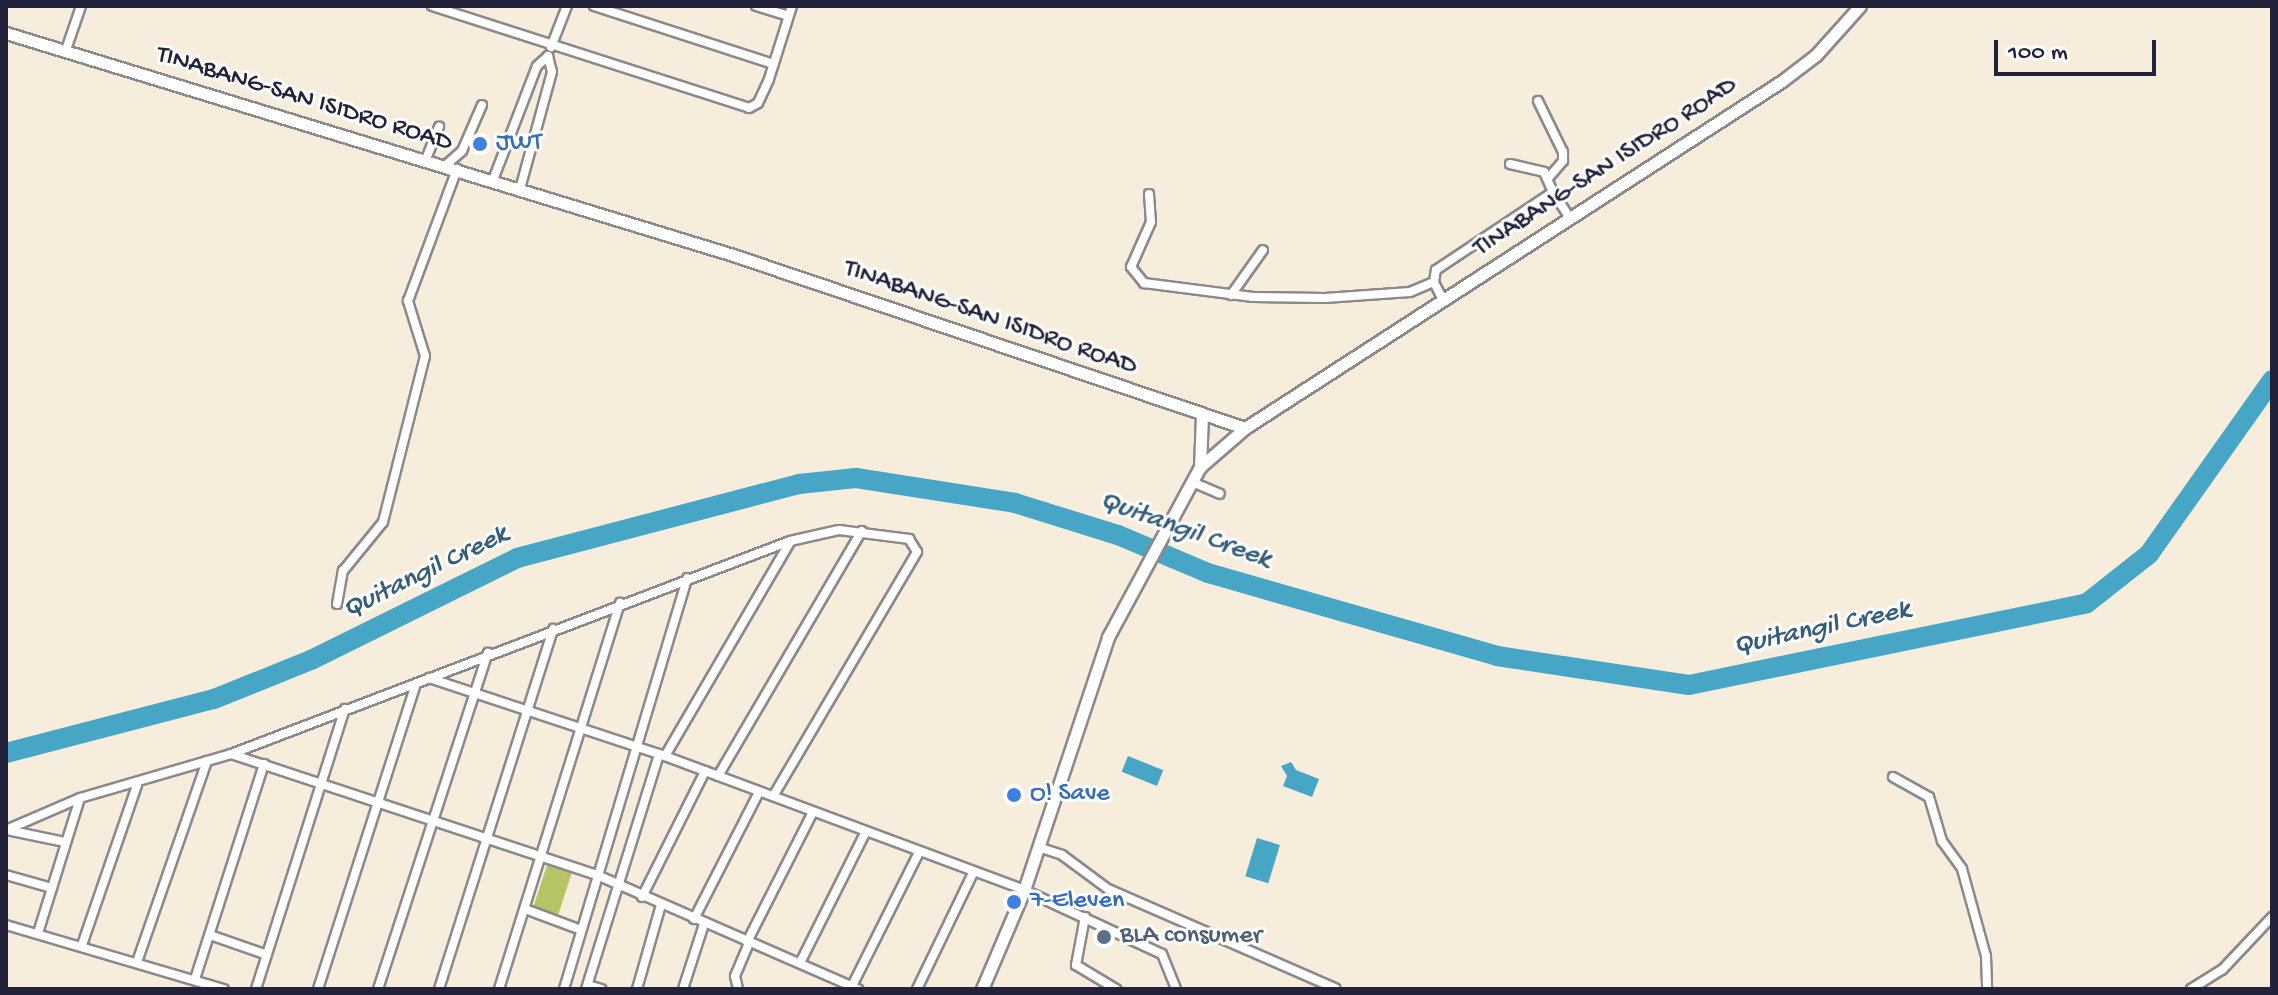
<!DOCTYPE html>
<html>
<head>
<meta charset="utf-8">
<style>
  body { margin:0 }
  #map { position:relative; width:2278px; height:995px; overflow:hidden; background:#f6eddc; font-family:"Gochi Hand",sans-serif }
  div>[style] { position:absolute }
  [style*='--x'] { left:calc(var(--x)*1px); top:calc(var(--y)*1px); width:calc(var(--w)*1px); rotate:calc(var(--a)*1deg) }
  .green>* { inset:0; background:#b6c466; transform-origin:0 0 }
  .water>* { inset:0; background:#47a6c6; transform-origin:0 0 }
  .river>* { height:20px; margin:-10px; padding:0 10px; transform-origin:10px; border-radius:10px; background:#47a6c6 }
  .roads { filter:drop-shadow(2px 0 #8c888c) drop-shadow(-2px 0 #8c888c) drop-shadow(0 2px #8c888c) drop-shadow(0 -2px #8c888c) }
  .minor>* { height:8px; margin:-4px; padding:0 4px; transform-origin:4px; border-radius:4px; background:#fff }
  .tertiary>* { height:11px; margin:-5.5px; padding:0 5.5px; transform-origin:5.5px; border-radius:5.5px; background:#fff }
  .dots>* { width:22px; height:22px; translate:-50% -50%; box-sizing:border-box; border:4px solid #fff; border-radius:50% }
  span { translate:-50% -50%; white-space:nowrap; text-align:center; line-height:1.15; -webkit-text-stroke:6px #fff; paint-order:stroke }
  .street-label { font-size:26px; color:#22223b }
  .shop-label { font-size:26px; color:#366cbe }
  .left { translate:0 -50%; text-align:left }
  .service-label { font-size:26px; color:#4e5e75 }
  .water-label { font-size:28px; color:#335d7a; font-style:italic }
  .frame { position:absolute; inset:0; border:8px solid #22223b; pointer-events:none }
  .scale { position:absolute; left:1994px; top:40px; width:162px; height:36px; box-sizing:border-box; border:4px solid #22223b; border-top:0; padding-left:10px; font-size:24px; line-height:28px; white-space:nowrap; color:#22223b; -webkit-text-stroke:6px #fff; paint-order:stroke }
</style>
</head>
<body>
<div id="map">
  <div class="green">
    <div style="left:547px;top:865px;width:26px;height:45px;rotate:18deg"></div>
  </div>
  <div class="water">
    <div style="left:1128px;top:756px;width:38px;height:17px;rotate:22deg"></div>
    <div style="clip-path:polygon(1291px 762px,1296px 770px,1319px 779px,1312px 797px,1283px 786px,1287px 776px,1281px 766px)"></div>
    <div style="left:1257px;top:838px;width:24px;height:40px;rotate:17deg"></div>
  </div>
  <div class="river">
    <div style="--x:6;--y:753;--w:215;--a:-14.6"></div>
    <div style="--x:214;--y:699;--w:105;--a:-21.9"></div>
    <div style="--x:311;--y:660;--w:230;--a:-26.3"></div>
    <div style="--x:517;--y:558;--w:292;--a:-14.7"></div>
    <div style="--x:799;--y:484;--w:57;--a:-6"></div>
    <div style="--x:856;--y:478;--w:161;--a:8.9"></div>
    <div style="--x:1015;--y:503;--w:108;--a:17.3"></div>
    <div style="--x:1118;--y:535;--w:98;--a:22.9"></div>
    <div style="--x:1208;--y:573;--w:301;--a:16"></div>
    <div style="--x:1497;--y:656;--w:194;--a:8.6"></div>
    <div style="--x:1689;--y:685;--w:406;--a:-11.6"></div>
    <div style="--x:2087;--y:603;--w:79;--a:-38.3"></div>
    <div style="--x:2149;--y:554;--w:213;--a:-54.7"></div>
  </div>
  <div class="roads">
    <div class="minor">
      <div style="--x:432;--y:6;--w:333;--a:17.8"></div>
      <div style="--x:749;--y:108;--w:10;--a:-29"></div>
      <div style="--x:758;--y:103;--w:26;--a:-65"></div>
      <div style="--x:769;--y:79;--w:77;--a:-72.5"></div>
      <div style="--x:594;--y:6;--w:189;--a:17.9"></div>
      <div style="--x:756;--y:6;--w:34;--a:17"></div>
      <div style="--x:551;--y:47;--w:44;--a:-68.7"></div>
      <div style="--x:66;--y:50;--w:46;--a:-71.2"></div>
      <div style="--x:1538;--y:101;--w:57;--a:63.9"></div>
      <div style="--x:1563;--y:152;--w:9;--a:90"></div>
      <div style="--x:1563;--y:161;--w:23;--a:131"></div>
      <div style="--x:426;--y:159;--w:35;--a:-68"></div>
      <div style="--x:447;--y:164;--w:20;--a:-41"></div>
      <div style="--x:462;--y:151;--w:50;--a:-66.5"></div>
      <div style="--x:1510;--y:164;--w:35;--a:13"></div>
      <div style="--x:1544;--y:172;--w:22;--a:66"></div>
      <div style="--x:493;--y:180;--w:122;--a:-68.9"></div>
      <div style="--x:537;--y:66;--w:15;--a:-42"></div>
      <div style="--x:548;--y:56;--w:16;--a:76"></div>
      <div style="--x:552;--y:72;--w:121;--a:105.3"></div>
      <div style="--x:1149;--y:194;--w:28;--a:86"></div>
      <div style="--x:1151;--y:222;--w:49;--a:114"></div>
      <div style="--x:1131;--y:267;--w:21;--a:51"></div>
      <div style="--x:1144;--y:283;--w:110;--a:7.3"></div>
      <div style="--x:1253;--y:297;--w:72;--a:0.8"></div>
      <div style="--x:1325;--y:298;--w:85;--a:-4"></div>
      <div style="--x:1410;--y:292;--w:26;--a:-23"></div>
      <div style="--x:1231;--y:295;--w:55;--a:-54.6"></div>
      <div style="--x:1443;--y:300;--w:20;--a:-117"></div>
      <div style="--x:1434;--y:282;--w:12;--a:-81"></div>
      <div style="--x:1436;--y:270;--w:141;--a:-33.7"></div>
      <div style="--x:1553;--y:192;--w:30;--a:57"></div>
      <div style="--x:1192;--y:482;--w:30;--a:23"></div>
      <div style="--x:337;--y:604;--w:34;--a:-80"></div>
      <div style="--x:343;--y:571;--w:63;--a:-50.8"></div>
      <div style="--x:383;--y:522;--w:171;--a:-75.8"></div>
      <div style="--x:425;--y:356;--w:58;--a:-107.2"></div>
      <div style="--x:408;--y:301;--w:141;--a:-69.6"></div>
      <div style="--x:429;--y:678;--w:242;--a:18.3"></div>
      <div style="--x:659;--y:754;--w:390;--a:20.4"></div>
      <div style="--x:1024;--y:890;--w:152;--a:24.9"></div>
      <div style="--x:1162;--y:954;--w:38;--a:68"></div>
      <div style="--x:231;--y:754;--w:385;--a:18.3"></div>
      <div style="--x:597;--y:875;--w:285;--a:23.6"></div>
      <div style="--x:665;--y:756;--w:248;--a:-59.7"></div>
      <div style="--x:718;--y:776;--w:284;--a:-59.6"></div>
      <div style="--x:1893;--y:777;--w:41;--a:29.1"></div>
      <div style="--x:1929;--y:797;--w:46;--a:73.5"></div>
      <div style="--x:1942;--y:841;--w:34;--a:54"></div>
      <div style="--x:1962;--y:869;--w:90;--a:74.6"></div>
      <div style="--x:1986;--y:956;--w:33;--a:88"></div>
      <div style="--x:6;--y:830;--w:81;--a:-23.4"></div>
      <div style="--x:80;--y:798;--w:157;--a:-16.2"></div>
      <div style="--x:231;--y:754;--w:598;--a:-20.86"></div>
      <div style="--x:790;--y:541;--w:50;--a:-12.7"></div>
      <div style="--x:839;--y:530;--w:71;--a:7.3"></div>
      <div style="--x:909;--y:539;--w:15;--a:58"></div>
      <div style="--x:917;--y:552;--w:283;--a:120.5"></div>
      <div style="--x:7;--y:830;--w:59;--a:11.7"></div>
      <div style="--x:1038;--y:847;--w:25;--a:18"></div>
      <div style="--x:1062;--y:855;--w:57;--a:36.5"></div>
      <div style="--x:1108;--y:889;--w:248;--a:23.6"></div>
      <div style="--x:6;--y:875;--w:48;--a:15.8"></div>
      <div style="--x:642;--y:897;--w:141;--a:-63.4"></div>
      <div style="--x:525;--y:909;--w:60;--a:20.6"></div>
      <div style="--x:1085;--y:917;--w:49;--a:100.6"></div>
      <div style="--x:1076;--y:965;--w:47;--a:31"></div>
      <div style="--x:694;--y:919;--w:143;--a:-62.9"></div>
      <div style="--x:6;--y:925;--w:227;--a:16.4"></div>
      <div style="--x:38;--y:933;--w:141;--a:-72.7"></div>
      <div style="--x:210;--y:935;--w:60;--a:19.3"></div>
      <div style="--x:747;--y:942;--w:146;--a:-63.1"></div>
      <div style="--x:82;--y:945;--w:169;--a:-71"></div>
      <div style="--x:137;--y:962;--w:213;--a:-70.8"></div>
      <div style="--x:800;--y:963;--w:145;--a:-63.4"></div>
      <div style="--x:195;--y:979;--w:226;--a:-72.2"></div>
      <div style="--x:588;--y:985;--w:14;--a:17"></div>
      <div style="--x:852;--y:986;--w:150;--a:-63.4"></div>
      <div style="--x:256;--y:989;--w:294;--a:-72.4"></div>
      <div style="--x:318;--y:989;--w:321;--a:-72.2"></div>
      <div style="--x:378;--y:989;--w:354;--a:-71.9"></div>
      <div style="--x:439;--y:989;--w:378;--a:-72.4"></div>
      <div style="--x:499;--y:989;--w:405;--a:-72.6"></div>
      <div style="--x:564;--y:989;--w:429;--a:-73.3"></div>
      <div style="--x:586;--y:989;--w:246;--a:-72.7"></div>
      <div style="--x:637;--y:989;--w:87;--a:-74.1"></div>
      <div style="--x:683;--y:989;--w:68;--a:-72.1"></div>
      <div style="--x:738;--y:989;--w:13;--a:-103"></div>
      <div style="--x:735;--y:976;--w:36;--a:-67"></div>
      <div style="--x:917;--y:989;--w:129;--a:-64.2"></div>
      <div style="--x:2191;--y:989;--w:36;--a:-32"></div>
      <div style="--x:2222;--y:970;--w:73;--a:-46.7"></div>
    </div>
    <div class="tertiary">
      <div style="--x:6;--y:33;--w:760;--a:16.98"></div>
      <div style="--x:733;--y:255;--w:540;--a:18.67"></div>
      <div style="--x:1245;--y:428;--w:639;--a:-32.87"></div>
      <div style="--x:1782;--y:81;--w:43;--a:-37.4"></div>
      <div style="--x:1816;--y:55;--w:66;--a:-48.1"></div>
      <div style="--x:1200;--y:467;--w:52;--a:-87.8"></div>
      <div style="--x:982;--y:989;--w:108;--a:-67"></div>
      <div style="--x:1024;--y:890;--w:267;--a:-71.6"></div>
      <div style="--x:1108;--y:637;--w:193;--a:-61.6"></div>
      <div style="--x:1200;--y:467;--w:60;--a:-40.9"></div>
    </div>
  </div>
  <div class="dots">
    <div style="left:480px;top:144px;background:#3f7fe0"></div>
    <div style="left:1014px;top:795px;background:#3f7fe0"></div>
    <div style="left:1014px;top:902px;background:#3f7fe0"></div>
    <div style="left:1104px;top:937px;background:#5c6f8a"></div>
  </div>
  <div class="street-label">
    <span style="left:304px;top:100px;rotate:17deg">TINABANG-SAN ISIDRO ROAD</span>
    <span style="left:1606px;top:168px;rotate:-33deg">TINABANG-SAN ISIDRO ROAD</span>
    <span style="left:990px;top:319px;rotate:19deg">TINABANG-SAN ISIDRO ROAD</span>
  </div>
  <div class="shop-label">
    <span class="left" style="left:496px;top:144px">JWT</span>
    <span class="left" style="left:1030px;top:795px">O! Save</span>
    <span class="left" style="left:1030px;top:902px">7-Eleven</span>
  </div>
  <div class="service-label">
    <span class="left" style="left:1120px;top:937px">BLA consumer</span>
  </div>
  <div class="water-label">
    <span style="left:1185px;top:531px;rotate:20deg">Quitangil Creek</span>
    <span style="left:426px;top:573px;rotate:-26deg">Quitangil Creek</span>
    <span style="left:1822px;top:629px;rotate:-12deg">Quitangil Creek</span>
  </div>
  <div class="frame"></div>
  <div class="scale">100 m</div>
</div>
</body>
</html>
